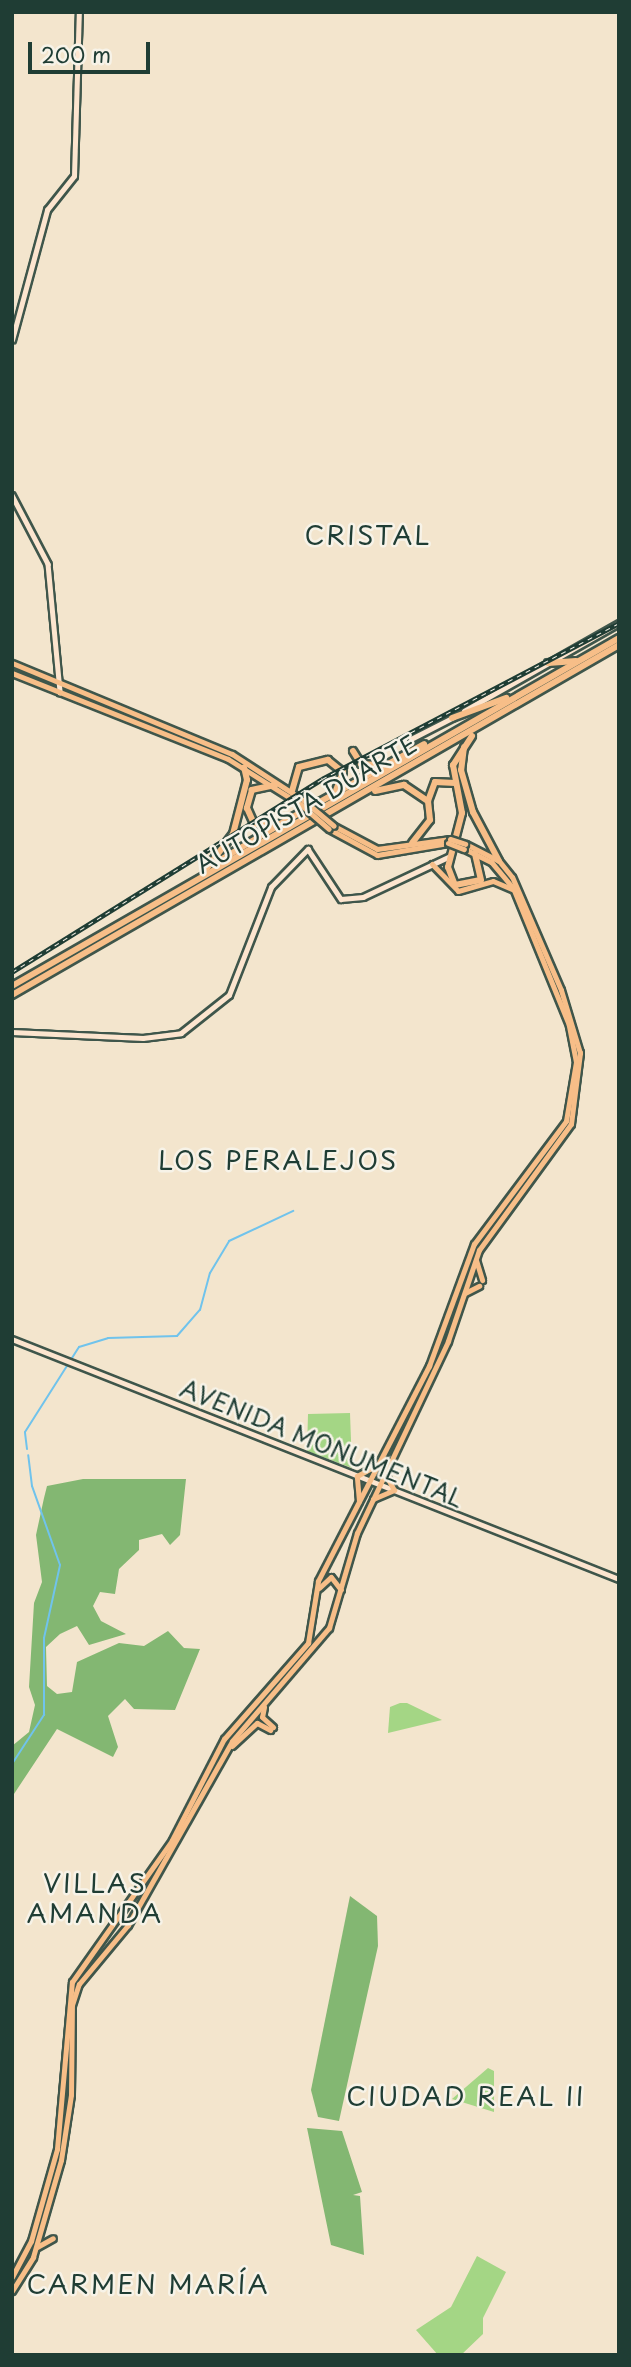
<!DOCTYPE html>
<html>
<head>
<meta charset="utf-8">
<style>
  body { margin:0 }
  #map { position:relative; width:631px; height:2367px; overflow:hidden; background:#f3e5cd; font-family:"Playpen Sans",sans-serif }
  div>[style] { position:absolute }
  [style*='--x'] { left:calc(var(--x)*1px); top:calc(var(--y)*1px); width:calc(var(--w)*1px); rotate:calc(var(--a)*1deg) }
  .green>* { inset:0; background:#a4d685 }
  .forest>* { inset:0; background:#83b772 }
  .stream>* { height:2px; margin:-1px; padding:0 1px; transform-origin:1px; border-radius:1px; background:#70c3ec }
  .roads { filter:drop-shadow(2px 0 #3f564b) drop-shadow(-2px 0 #3f564b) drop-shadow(0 2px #3f564b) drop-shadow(0 -2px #3f564b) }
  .secondary>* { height:4.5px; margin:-2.25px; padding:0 2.25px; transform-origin:2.25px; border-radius:2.25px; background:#fce5cf }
  .primary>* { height:5px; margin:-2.5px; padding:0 2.5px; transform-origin:2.5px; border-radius:2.5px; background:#f7be88 }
  .highway>* { height:6px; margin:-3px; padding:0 3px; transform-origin:3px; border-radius:3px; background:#f7be88 }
  .rail>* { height:4.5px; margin-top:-2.25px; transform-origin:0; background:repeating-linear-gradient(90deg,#f7f3e8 0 5px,#1f3d34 0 10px); box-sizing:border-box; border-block:2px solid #1f3d34 }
  .bridges { filter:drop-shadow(2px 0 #3f564b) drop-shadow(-2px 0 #3f564b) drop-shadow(0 2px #3f564b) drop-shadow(0 -2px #3f564b) }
  .primary-bridge>* { height:5px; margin:-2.5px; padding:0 2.5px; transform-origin:2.5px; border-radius:2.5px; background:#f7be88 }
  span { translate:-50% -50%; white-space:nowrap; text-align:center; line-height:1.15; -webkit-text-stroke:5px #f7f3e8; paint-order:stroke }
  .street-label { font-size:24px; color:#1f3d34 }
  .neighbourhood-label { font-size:26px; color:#1f3d34; letter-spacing:2px }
  .frame { position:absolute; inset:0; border:14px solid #1f3d34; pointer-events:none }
  .scale { position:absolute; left:28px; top:42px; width:122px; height:32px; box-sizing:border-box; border:4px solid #1f3d34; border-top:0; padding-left:9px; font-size:21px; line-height:24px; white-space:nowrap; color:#1f3d34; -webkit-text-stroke:5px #f7f3e8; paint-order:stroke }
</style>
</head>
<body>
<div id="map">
  <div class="green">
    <div style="clip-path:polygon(350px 1413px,352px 1468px,307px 1451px,308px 1414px)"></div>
    <div style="clip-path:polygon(400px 1703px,407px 1703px,442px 1720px,388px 1733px,390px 1707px)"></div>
    <div style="clip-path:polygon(488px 2068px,494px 2071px,494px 2112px,452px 2099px)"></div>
    <div style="clip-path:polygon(477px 2256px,506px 2272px,483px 2318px,483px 2334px,461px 2355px,438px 2355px,416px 2330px,451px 2307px)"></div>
  </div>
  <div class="forest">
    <div style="clip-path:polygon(83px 1479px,186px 1479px,180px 1535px,170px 1545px,162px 1534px,139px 1540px,139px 1550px,119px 1569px,115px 1594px,100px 1592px,93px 1606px,101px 1621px,126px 1634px,89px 1645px,77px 1626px,60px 1634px,46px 1647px,47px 1686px,57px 1694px,72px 1692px,77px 1662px,119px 1643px,144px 1646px,168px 1631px,184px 1648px,200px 1649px,175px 1710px,134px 1709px,125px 1699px,108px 1716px,118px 1747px,113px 1757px,57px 1729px,12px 1797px,12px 1746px,29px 1732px,35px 1705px,29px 1687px,34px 1603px,42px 1582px,36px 1535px,44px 1498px,47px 1486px)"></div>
    <div style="clip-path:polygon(350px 1896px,377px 1916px,378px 1946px,339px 2121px,318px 2117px,311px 2090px)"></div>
    <div style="clip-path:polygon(307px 2128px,342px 2131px,362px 2192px,353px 2195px,360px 2196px,364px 2255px,331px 2245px)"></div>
  </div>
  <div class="stream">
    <div style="--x:27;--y:1449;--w:17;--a:-97"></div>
    <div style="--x:25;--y:1432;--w:101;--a:-57.6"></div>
    <div style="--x:79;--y:1347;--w:30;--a:-17"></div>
    <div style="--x:108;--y:1338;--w:69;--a:-1.7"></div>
    <div style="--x:177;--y:1336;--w:35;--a:-49"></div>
    <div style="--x:200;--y:1310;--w:38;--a:-75"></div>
    <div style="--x:210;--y:1273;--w:37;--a:-59"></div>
    <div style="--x:229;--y:1241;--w:71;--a:-25.1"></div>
    <div style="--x:12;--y:1764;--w:59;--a:-56.9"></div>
    <div style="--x:44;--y:1715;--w:77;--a:-90"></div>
    <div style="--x:44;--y:1638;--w:75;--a:-77.6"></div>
    <div style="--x:60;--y:1565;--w:84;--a:-109.5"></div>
    <div style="--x:32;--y:1486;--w:31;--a:-97"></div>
  </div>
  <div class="roads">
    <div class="secondary">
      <div style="--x:12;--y:340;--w:135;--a:-74.9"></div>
      <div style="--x:47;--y:210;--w:43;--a:-51.5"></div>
      <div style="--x:74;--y:176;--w:164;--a:-88.3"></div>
      <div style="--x:12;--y:495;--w:78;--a:62.4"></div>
      <div style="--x:48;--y:564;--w:129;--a:84.6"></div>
      <div style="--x:464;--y:711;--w:178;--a:-29.6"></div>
      <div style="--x:411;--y:739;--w:48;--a:-27.1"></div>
      <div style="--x:12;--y:1032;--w:131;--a:2.6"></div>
      <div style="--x:143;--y:1038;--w:38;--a:-7"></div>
      <div style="--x:181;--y:1033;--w:61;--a:-38.4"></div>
      <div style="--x:229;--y:995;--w:116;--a:-68.7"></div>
      <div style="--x:271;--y:887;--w:53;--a:-45.8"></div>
      <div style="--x:308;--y:849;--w:60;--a:56.6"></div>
      <div style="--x:341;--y:899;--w:22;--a:-5"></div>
      <div style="--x:363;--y:897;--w:96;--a:-25.2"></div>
      <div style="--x:12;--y:1339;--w:653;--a:21.57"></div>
    </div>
    <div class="primary">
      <div style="--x:12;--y:663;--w:238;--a:22.5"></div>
      <div style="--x:232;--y:754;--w:85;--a:32.9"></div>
      <div style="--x:12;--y:673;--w:232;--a:21.7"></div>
      <div style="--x:228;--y:759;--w:85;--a:32"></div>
      <div style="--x:334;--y:826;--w:49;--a:28.1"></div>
      <div style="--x:377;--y:849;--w:74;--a:-7.8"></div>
      <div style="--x:329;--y:829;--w:55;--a:28.4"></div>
      <div style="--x:377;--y:855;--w:72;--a:-9.6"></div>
      <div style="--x:432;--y:864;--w:37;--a:46"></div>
      <div style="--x:458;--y:891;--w:36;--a:-16"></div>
      <div style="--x:493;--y:881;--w:21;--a:23"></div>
      <div style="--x:476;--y:1260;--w:21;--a:73"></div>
      <div style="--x:465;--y:1293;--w:16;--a:-27"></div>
      <div style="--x:373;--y:1499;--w:23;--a:-23"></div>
      <div style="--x:394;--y:1490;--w:18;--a:-119"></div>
      <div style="--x:359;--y:1501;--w:25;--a:-95"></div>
      <div style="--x:357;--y:1476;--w:23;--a:-29"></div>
      <div style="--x:319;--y:1588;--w:16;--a:-43"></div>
      <div style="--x:331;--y:1577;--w:16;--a:52"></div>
      <div style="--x:264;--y:1707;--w:10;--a:101"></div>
      <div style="--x:262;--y:1717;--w:15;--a:42"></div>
      <div style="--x:232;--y:1746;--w:34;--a:-43"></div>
      <div style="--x:257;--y:1723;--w:15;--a:28"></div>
      <div style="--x:37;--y:2247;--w:18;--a:-29"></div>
      <div style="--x:12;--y:2277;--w:41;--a:-62.2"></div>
      <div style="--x:31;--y:2241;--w:96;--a:-74.2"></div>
      <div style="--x:57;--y:2149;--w:168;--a:-84.9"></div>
      <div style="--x:72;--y:1982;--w:174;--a:-54.8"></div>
      <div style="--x:172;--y:1840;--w:114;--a:-62.8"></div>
      <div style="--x:224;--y:1739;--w:128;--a:-48.8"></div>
      <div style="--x:308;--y:1643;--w:63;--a:-80.8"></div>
      <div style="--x:318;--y:1581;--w:242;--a:-62.7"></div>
      <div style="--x:429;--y:1366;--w:130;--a:-69.8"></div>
      <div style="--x:474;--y:1244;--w:154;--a:-53.2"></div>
      <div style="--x:566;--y:1121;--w:60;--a:-80.4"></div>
      <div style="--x:576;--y:1062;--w:38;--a:-101"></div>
      <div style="--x:569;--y:1025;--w:148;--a:-112.2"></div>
      <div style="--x:513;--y:888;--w:34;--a:-130"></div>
      <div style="--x:491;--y:862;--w:30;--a:-154"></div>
      <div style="--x:12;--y:2291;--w:40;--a:-58"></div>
      <div style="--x:33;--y:2257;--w:101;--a:-73.9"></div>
      <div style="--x:61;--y:2160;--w:66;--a:-81.3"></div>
      <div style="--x:71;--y:2095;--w:90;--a:-89.4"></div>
      <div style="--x:72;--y:2005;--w:22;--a:-72"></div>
      <div style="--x:79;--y:1984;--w:77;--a:-50.3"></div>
      <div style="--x:128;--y:1925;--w:211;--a:-60.5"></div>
      <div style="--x:232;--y:1741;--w:149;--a:-49.4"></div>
      <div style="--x:329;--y:1628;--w:99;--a:-73.6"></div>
      <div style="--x:357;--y:1533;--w:212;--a:-64.6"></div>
      <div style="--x:448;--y:1341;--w:96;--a:-71.2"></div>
      <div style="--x:479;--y:1250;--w:156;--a:-53.9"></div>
      <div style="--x:571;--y:1124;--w:72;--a:-82.8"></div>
      <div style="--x:580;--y:1053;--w:66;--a:-106.8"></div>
      <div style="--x:561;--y:990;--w:123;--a:-113.4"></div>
      <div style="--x:512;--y:877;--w:21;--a:-129"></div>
      <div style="--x:499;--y:861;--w:38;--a:-153"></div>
    </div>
    <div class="highway">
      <div style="--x:548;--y:663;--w:28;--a:-4"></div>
      <div style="--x:452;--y:718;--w:58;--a:-20.3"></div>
      <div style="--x:472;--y:736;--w:35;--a:123"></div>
      <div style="--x:453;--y:765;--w:49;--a:79.4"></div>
      <div style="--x:462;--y:813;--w:56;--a:104.5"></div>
      <div style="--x:448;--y:867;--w:19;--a:69"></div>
      <div style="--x:455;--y:885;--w:26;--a:-11"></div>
      <div style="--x:481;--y:880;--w:27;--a:-103"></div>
      <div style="--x:464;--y:747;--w:23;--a:97"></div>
      <div style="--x:461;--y:770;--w:44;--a:74.1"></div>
      <div style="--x:473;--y:812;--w:55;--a:62"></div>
      <div style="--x:353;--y:751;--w:15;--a:58"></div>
      <div style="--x:361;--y:764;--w:17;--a:3"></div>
      <div style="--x:275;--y:785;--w:24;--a:168"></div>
      <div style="--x:252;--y:790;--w:19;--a:106"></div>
      <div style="--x:247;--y:808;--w:17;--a:66"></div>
      <div style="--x:254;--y:824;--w:24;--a:2"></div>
      <div style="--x:278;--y:825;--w:167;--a:-29"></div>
      <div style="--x:292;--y:791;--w:25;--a:-74"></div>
      <div style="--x:299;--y:767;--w:30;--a:-14"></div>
      <div style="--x:328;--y:760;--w:19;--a:39"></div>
      <div style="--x:343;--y:772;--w:19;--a:111"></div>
      <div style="--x:375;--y:791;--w:30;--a:-12"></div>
      <div style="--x:404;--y:785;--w:29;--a:34"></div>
      <div style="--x:428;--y:801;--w:19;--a:84"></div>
      <div style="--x:430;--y:820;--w:29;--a:128"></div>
      <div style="--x:428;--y:801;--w:20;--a:-70"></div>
      <div style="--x:435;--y:782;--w:20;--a:3"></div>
      <div style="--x:217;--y:862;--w:66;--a:-30.8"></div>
      <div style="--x:207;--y:868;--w:43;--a:-52.6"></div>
      <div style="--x:233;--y:834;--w:56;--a:-75.5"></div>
      <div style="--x:247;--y:780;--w:13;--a:-103"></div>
      <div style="--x:12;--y:986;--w:700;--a:-29.83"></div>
      <div style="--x:12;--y:995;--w:701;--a:-29.97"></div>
    </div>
  </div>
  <div class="rail">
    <div style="--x:12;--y:972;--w:365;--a:-31.9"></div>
    <div style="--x:322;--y:779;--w:335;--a:-27.7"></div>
  </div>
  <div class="bridges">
    <div class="primary-bridge">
      <div style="--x:303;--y:800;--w:40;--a:40"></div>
      <div style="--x:300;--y:804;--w:38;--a:41"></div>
      <div style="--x:450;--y:839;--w:16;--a:18"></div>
      <div style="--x:448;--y:843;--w:17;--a:21"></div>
    </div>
  </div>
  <div class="street-label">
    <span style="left:306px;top:804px;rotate:-30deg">AUTOPISTA DUARTE</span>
    <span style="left:322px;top:1443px;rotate:22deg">AVENIDA MONUMENTAL</span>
  </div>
  <div class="neighbourhood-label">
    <span style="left:368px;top:535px">CRISTAL</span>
    <span style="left:278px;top:1160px">LOS PERALEJOS</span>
    <span style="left:95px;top:1898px">VILLAS<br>AMANDA</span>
    <span style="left:466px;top:2096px">CIUDAD REAL II</span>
    <span style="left:148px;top:2284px">CARMEN MARÍA</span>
  </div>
  <div class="frame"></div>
  <div class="scale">200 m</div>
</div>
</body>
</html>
